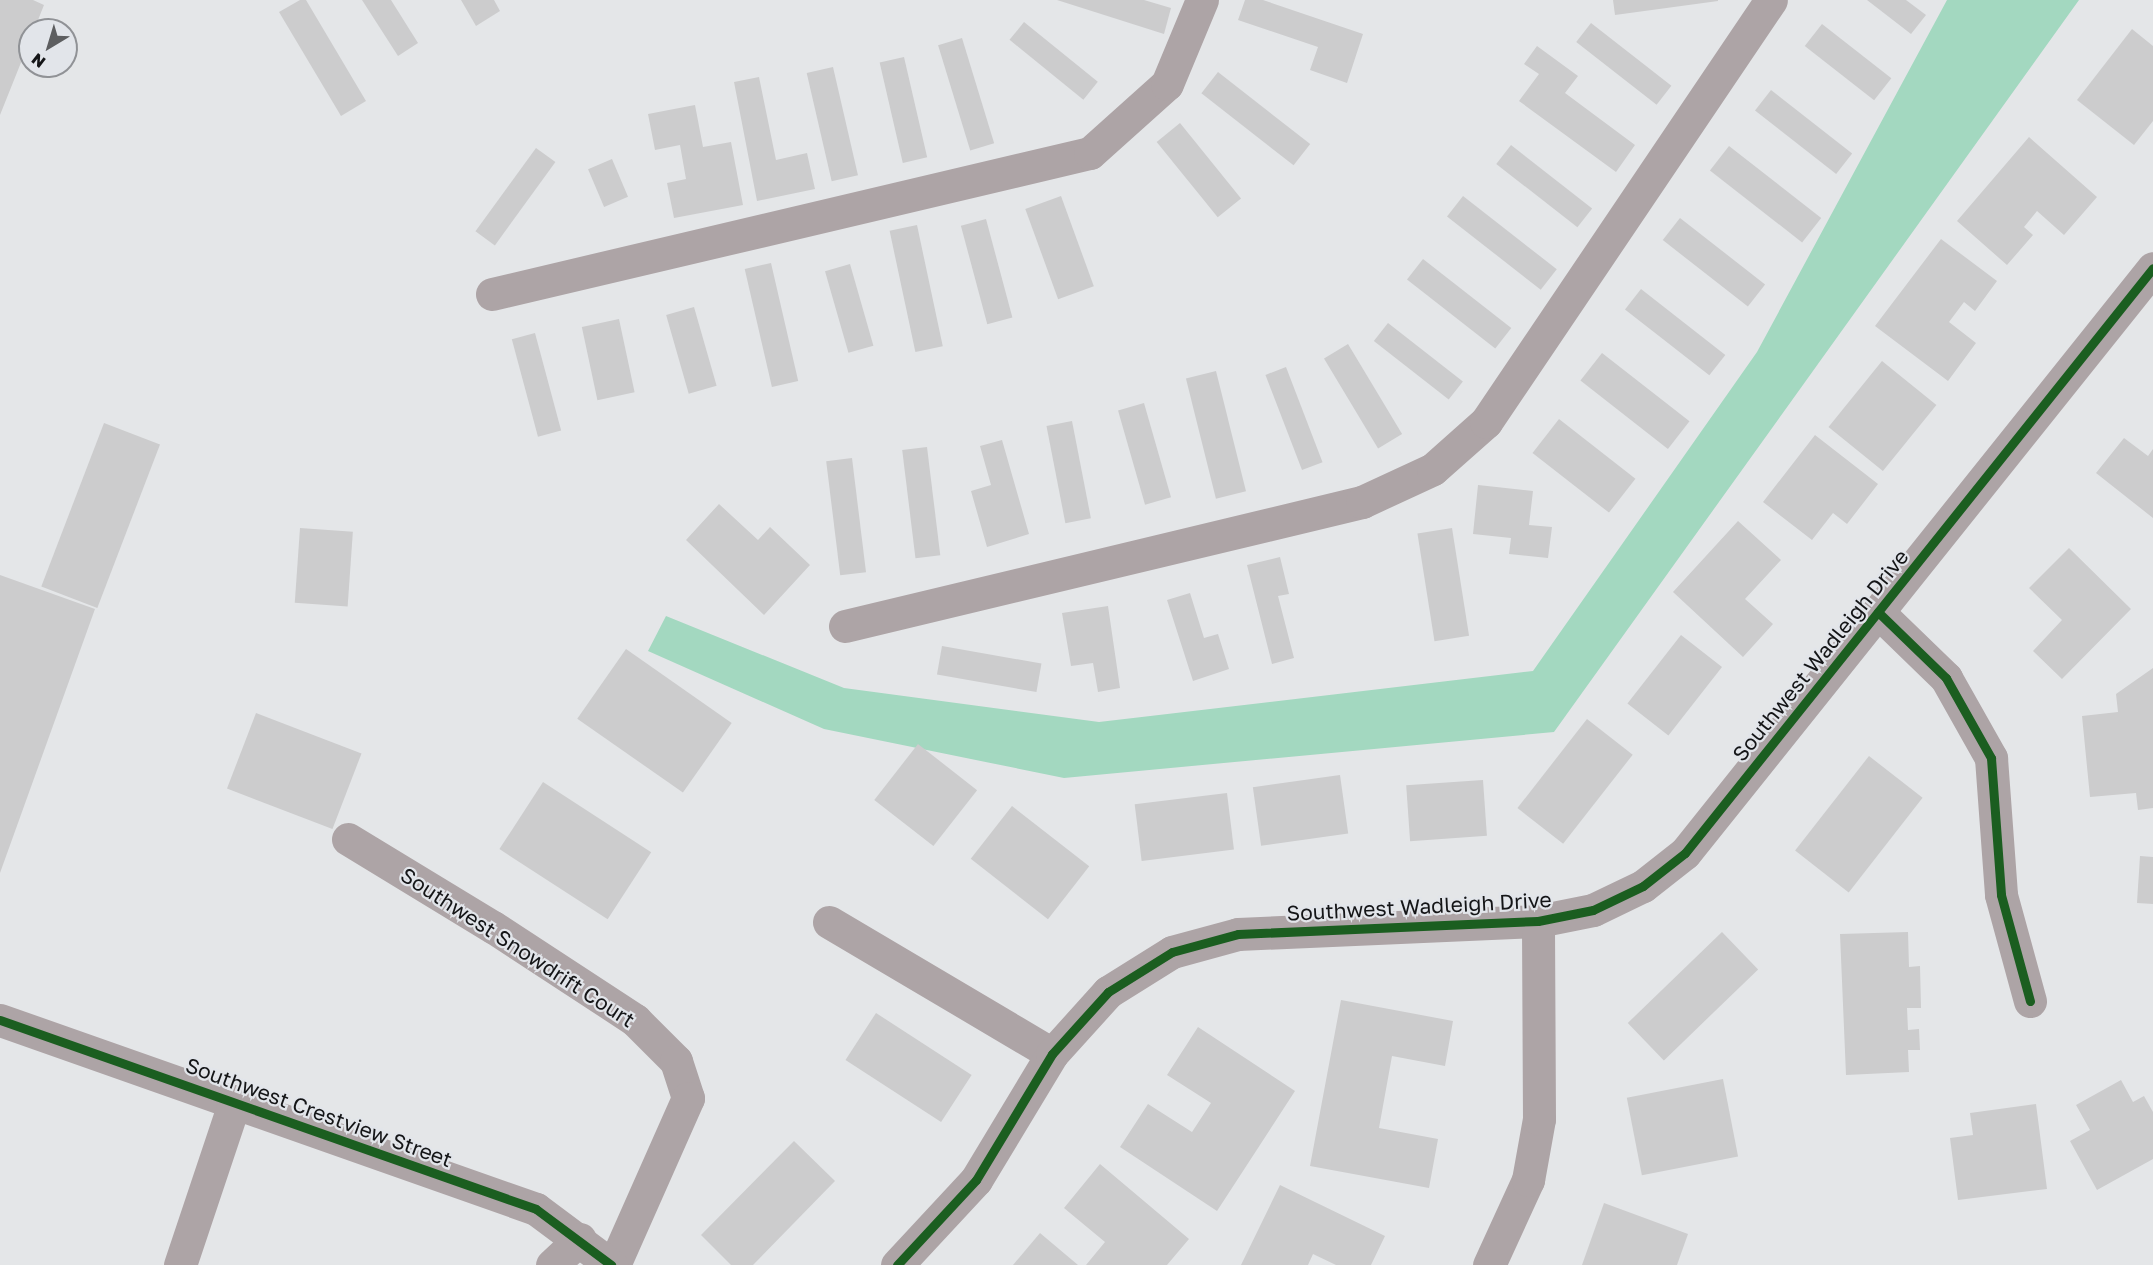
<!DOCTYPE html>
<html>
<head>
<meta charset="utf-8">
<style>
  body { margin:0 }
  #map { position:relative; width:2153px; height:1265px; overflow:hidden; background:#e4e6e8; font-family:"Golos Text",sans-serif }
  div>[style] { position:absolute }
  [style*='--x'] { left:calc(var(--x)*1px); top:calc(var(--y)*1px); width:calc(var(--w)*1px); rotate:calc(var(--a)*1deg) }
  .forest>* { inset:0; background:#a3d8c0 }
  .building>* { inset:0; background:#cccccd; transform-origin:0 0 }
  .minor>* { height:33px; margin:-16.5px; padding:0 16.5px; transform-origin:16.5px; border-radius:16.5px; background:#ada4a6 }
  .cycleway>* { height:9px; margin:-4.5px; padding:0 4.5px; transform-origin:4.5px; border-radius:4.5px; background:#1b5e20 }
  span { translate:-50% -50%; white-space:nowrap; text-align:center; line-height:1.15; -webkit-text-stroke:4.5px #e2e5ea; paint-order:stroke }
  .street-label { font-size:21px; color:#141517 }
  .north { position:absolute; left:18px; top:18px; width:60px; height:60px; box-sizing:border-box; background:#e2e5ea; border:2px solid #909296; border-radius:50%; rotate:218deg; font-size:16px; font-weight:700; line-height:24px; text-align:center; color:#141517 }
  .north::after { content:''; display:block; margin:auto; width:21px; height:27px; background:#5d5e60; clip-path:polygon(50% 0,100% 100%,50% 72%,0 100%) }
</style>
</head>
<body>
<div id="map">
  <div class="forest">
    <div style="clip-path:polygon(1947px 0,2079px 0,1554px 732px,1064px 778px,824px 729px,648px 651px,666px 616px,844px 688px,1099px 722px,1533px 671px,1757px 352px)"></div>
  </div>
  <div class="building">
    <div style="clip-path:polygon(0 0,33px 0,44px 5px,34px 30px,30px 30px,30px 40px,0 115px)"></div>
    <div style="clip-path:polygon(300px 0,306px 0,366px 101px,341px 116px,279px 12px)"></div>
    <div style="clip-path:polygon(362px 0,391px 0,418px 43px,398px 56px)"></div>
    <div style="clip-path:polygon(461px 0,494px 0,500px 11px,476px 26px)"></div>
    <div style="clip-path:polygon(1057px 0,1144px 0,1171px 8px,1164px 34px)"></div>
    <div style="clip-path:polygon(1245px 0,1263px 0,1363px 34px,1347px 83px,1310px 70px,1318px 47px,1238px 20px)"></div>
    <div style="clip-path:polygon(1613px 0,1718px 0,1718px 1px,1615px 15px)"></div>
    <div style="clip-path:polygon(1867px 0,1906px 0,1926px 15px,1911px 34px)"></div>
    <div style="left:1024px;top:22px;width:95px;height:23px;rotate:39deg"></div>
    <div style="left:1591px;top:23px;width:102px;height:24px;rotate:38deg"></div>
    <div style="left:1822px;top:24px;width:88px;height:28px;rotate:38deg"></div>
    <div style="clip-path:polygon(2132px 29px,2153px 46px,2153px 121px,2134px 145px,2077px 100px)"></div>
    <div style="left:962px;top:38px;width:110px;height:25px;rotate:73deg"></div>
    <div style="clip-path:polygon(1537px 46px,1578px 76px,1565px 93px,1635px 145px,1616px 172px,1519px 101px,1539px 74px,1524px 64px)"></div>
    <div style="left:904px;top:57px;width:103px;height:25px;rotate:77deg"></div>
    <div style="left:833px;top:67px;width:111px;height:27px;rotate:77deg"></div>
    <div style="left:1218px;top:72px;width:117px;height:27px;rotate:38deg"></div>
    <div style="clip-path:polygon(759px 77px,776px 160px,807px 153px,815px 189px,757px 201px,734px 82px)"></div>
    <div style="left:1771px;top:90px;width:103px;height:26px;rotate:38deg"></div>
    <div style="clip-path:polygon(695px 105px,703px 147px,731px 142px,743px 205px,674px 218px,667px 183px,686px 179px,680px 145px,655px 150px,648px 114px)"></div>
    <div style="left:1180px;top:123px;width:97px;height:30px;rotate:51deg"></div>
    <div style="clip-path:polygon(2029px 137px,2097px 197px,2064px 235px,2037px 211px,2024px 227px,2033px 235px,2007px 265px,1957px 221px)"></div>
    <div style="left:1511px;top:145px;width:103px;height:24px;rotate:38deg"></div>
    <div style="left:1729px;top:146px;width:117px;height:31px;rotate:38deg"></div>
    <div style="left:536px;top:148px;width:24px;height:103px;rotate:36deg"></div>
    <div style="left:612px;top:159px;width:41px;height:26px;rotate:67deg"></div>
    <div style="left:1061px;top:196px;width:96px;height:38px;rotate:70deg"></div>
    <div style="left:1463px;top:196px;width:119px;height:26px;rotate:38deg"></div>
    <div style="left:1680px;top:218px;width:108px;height:28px;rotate:38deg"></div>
    <div style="left:986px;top:219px;width:102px;height:26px;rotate:75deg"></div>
    <div style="left:917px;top:225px;width:124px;height:28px;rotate:78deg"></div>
    <div style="clip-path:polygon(1941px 239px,1997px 281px,1975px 311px,1964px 302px,1949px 322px,1976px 343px,1948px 381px,1875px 326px)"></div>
    <div style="left:1423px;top:259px;width:112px;height:26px;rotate:38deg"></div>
    <div style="left:771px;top:263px;width:121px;height:27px;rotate:77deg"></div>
    <div style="left:850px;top:264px;width:85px;height:26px;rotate:74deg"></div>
    <div style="left:1641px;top:289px;width:107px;height:26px;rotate:38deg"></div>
    <div style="left:694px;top:307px;width:82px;height:29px;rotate:74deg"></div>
    <div style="left:619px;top:319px;width:75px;height:38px;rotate:78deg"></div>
    <div style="left:1388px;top:323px;width:95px;height:23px;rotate:38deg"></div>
    <div style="left:535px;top:333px;width:101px;height:24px;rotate:75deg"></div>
    <div style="left:1348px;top:344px;width:105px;height:28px;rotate:59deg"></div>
    <div style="left:1602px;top:353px;width:111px;height:35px;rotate:38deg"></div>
    <div style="left:1882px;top:361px;width:70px;height:85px;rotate:39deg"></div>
    <div style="left:1286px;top:367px;width:102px;height:22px;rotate:69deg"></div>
    <div style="left:1216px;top:371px;width:124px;height:31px;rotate:76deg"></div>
    <div style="left:1144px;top:403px;width:98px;height:27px;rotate:74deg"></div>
    <div style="left:1559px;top:419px;width:97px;height:43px;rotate:38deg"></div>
    <div style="left:1072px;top:421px;width:99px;height:26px;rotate:79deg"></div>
    <div style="left:104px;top:423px;width:60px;height:175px;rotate:21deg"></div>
    <div style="clip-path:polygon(1815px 435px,1878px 484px,1847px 524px,1833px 513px,1812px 540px,1763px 502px)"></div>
    <div style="clip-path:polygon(2124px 438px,2148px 456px,2153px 449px,2153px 518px,2096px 473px)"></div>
    <div style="clip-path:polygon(1002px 440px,1029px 534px,987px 547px,971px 491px,991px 485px,980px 446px)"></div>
    <div style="left:927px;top:447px;width:109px;height:25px;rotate:83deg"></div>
    <div style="left:852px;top:458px;width:115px;height:26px;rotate:83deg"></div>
    <div style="clip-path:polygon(1478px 485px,1533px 491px,1529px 525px,1552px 527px,1548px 558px,1509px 554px,1511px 538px,1473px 534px)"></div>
    <div style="clip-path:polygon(719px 504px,758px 540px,770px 527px,810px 565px,764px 615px,686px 540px)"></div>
    <div style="clip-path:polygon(1738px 521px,1781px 560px,1745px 599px,1773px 624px,1743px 657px,1673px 592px)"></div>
    <div style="left:300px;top:528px;width:53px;height:75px;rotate:4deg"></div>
    <div style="left:1452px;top:528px;width:109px;height:35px;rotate:81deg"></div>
    <div style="clip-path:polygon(2069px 548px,2131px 609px,2062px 679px,2033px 651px,2062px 620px,2029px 588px)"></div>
    <div style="clip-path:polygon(1280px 557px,1289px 594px,1278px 596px,1294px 658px,1272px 664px,1247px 565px)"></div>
    <div style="clip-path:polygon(0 575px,95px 609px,0 873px)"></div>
    <div style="clip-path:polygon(1190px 593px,1204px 638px,1218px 634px,1229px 669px,1193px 681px,1167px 600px)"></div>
    <div style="clip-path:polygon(1108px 606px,1120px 688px,1098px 692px,1093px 663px,1071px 666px,1062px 613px)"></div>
    <div style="left:1681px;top:635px;width:52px;height:87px;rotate:38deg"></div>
    <div style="left:942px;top:646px;width:101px;height:29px;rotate:10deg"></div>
    <div style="left:626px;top:649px;width:129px;height:85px;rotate:35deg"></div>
    <div style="clip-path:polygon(2153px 668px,2153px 808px,2138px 810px,2136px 793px,2090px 797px,2082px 716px,2118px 712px,2116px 694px)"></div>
    <div style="left:256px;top:713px;width:113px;height:81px;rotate:21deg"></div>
    <div style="left:1587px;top:719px;width:58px;height:113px;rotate:38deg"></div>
    <div style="left:918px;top:744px;width:75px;height:71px;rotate:38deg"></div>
    <div style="left:1869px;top:756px;width:68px;height:120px;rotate:38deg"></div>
    <div style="left:1340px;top:775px;width:59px;height:88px;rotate:82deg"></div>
    <div style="left:1483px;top:780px;width:56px;height:77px;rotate:86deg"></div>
    <div style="left:543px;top:782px;width:129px;height:80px;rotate:33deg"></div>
    <div style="left:1227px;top:793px;width:57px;height:93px;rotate:83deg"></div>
    <div style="left:1012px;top:806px;width:98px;height:67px;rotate:38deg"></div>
    <div style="clip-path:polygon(2140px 856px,2153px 857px,2153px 904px,2137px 903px)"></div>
    <div style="left:1722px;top:932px;width:52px;height:131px;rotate:46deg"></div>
    <div style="clip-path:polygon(1908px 932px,1909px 967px,1920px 966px,1921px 1008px,1907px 1008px,1908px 1030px,1919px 1029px,1920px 1050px,1908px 1050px,1909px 1072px,1846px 1075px,1840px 934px)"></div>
    <div style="clip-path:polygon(1341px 1000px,1453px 1021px,1445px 1066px,1392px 1056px,1379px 1128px,1438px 1139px,1429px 1188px,1310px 1166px)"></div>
    <div style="left:876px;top:1013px;width:114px;height:56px;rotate:33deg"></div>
    <div style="clip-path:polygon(1198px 1027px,1295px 1091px,1217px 1211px,1120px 1147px,1148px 1104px,1192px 1132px,1211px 1103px,1167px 1075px)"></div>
    <div style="left:1723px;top:1079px;width:79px;height:98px;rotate:79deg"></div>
    <div style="clip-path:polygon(2121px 1080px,2133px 1102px,2144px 1096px,2153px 1112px,2153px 1159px,2097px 1190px,2070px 1141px,2090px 1130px,2076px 1105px)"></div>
    <div style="clip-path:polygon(2036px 1104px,2047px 1189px,1958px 1200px,1950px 1138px,1973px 1135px,1970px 1113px)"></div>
    <div style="clip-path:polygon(794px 1141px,835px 1181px,753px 1265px,731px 1265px,701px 1235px)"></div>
    <div style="clip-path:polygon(1100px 1164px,1189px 1239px,1167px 1265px,1086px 1265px,1105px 1242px,1064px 1208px)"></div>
    <div style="clip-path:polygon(1280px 1185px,1385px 1236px,1371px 1265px,1336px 1265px,1313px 1254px,1308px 1265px,1241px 1265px)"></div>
    <div style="clip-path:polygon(1604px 1203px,1688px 1234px,1677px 1265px,1582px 1265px)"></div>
    <div style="clip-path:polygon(1040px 1233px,1078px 1265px,1013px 1265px)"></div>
  </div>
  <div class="minor">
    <div style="--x:492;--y:294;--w:614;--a:-13.27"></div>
    <div style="--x:1090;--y:153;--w:103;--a:-41.9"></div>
    <div style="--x:1167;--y:84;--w:91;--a:-67.4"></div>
    <div style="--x:1878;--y:612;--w:95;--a:44.1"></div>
    <div style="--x:1946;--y:678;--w:92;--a:60.6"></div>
    <div style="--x:1991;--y:758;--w:137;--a:85.8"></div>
    <div style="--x:2001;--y:895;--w:110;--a:74.7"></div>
    <div style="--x:845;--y:626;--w:532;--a:-13.49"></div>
    <div style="--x:1362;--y:502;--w:78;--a:-24.9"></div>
    <div style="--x:1433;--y:469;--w:71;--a:-41.6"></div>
    <div style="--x:1486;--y:422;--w:509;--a:-55.97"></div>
    <div style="--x:348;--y:839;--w:170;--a:31.3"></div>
    <div style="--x:493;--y:927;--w:170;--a:33.2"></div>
    <div style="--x:635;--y:1020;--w:58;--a:45"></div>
    <div style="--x:676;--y:1061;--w:39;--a:72"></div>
    <div style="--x:688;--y:1098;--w:183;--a:113.9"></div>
    <div style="--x:829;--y:922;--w:259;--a:30.6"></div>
    <div style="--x:0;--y:1020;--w:568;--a:19.42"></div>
    <div style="--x:536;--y:1209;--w:94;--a:36.7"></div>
    <div style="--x:180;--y:1265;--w:173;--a:-71.5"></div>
    <div style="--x:552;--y:1265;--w:38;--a:-43"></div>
    <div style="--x:897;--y:1265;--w:116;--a:-47.1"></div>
    <div style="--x:976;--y:1180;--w:147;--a:-58.9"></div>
    <div style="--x:1052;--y:1054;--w:84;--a:-47.9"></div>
    <div style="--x:1108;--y:992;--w:75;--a:-32"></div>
    <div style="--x:1172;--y:952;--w:68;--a:-15.3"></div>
    <div style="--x:1238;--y:934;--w:300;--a:-2.5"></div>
    <div style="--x:1538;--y:921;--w:56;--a:-11.3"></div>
    <div style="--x:1593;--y:910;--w:55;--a:-25.6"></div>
    <div style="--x:1643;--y:886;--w:53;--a:-38.2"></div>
    <div style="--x:1685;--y:853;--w:749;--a:-51.34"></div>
    <div style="--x:1489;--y:1265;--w:94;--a:-65.4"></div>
    <div style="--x:1528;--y:1180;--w:62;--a:-79.8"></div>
    <div style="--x:1539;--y:1119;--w:198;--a:-90.3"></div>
  </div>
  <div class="cycleway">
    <div style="--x:1878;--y:612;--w:95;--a:44.1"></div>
    <div style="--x:1946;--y:678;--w:92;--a:60.6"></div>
    <div style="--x:1991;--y:758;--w:137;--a:85.8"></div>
    <div style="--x:2001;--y:895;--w:110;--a:74.7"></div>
    <div style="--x:0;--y:1020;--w:568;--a:19.42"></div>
    <div style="--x:536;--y:1209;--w:94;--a:36.7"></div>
    <div style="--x:897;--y:1265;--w:116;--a:-47.1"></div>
    <div style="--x:976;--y:1180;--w:147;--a:-58.9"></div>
    <div style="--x:1052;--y:1054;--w:84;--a:-47.9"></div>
    <div style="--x:1108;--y:992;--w:75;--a:-32"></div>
    <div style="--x:1172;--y:952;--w:68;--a:-15.3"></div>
    <div style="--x:1238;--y:934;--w:300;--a:-2.5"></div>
    <div style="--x:1538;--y:921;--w:56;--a:-11.3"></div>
    <div style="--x:1593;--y:910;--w:55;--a:-25.6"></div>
    <div style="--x:1643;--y:886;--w:53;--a:-38.2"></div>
    <div style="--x:1685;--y:853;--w:749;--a:-51.34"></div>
  </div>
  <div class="street-label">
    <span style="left:1820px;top:655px;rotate:-51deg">Southwest Wadleigh Drive</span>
    <span style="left:1419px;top:906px;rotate:-3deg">Southwest Wadleigh Drive</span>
    <span style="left:518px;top:947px;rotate:33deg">Southwest Snowdrift Court</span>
    <span style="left:319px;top:1112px;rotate:20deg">Southwest Crestview Street</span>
  </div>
  <div class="north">N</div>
</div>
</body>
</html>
